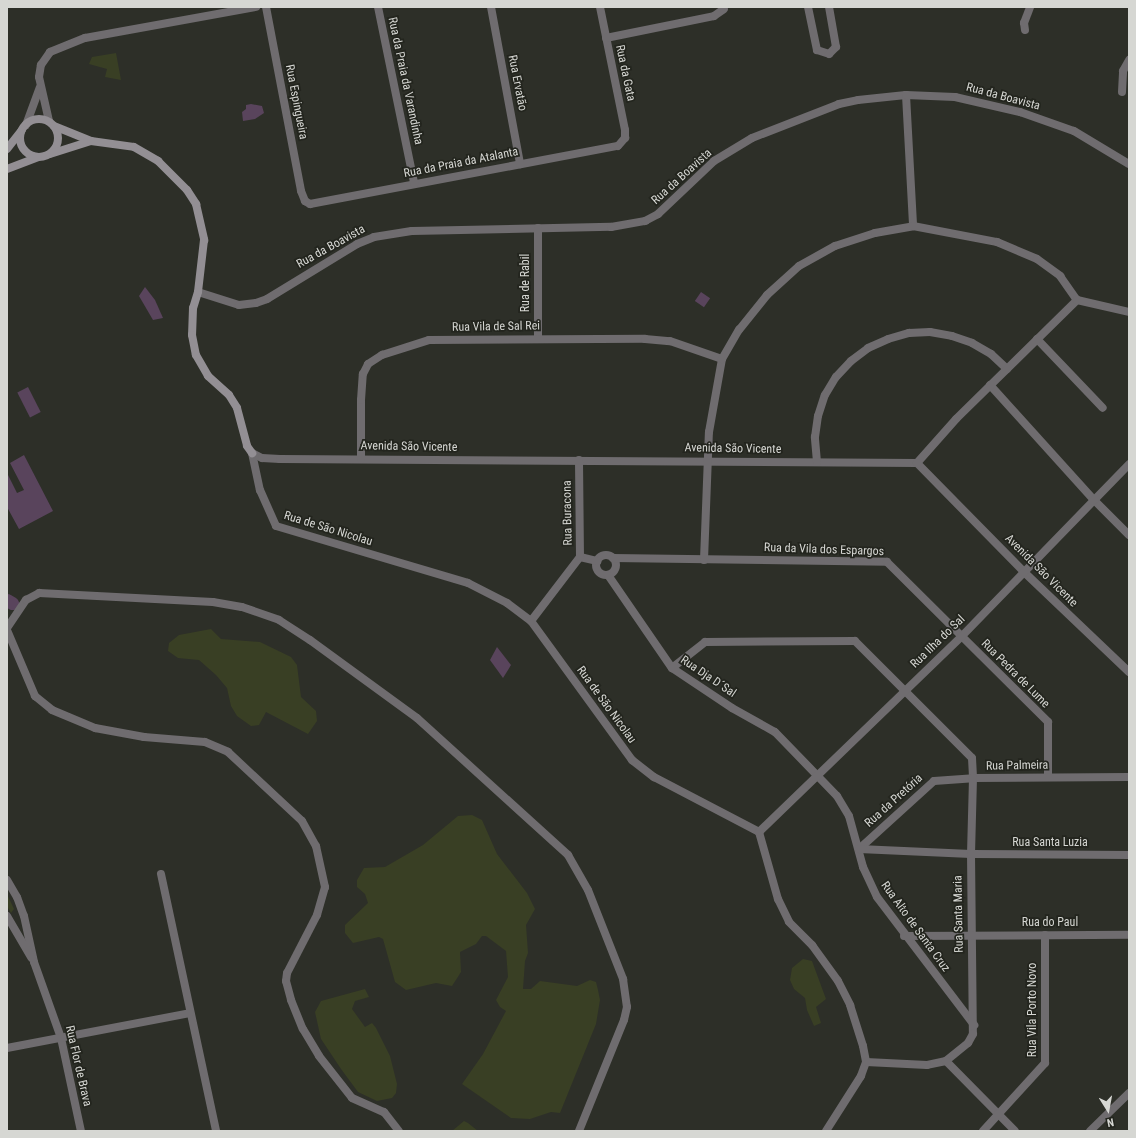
<!DOCTYPE html>
<html>
<head>
<meta charset="utf-8">
<style>
  body { margin:0 }
  #map { position:relative; width:1136px; height:1138px; overflow:hidden; background:#2d2f28; font-family:"Roboto Condensed",sans-serif }
  div>[style] { position:absolute }
  [style*='--x'] { left:calc(var(--x)*1px); top:calc(var(--y)*1px); width:calc(var(--w)*1px); rotate:calc(var(--a)*1deg) }
  .green>* { inset:0; background:#393f24 }
  .water>* { inset:0; background:#59445c; transform-origin:0 0 }
  .canal>* { height:13px; margin:-6.5px; padding:0 6.5px; transform-origin:6.5px; border-radius:6.5px; background:#59445c }
  .street>* { height:8px; margin:-4px; padding:0 4px; transform-origin:4px; border-radius:4px; background:#6f6c6f }
  .street>.ring { margin:-4px; padding:0; box-sizing:content-box; background:none; border:8px solid #6f6c6f; border-radius:50% }
  .secondary>* { height:8px; margin:-4px; padding:0 4px; transform-origin:4px; border-radius:4px; background:#938f94 }
  .secondary>.ring { margin:-4px; padding:0; box-sizing:content-box; background:none; border:8px solid #938f94; border-radius:50% }
  span { translate:-50% -50%; white-space:nowrap; text-align:center; line-height:1.15; -webkit-text-stroke:3.5px #23251e; paint-order:stroke }
  .street-label { font-size:12px; color:#d6d7d3 }
  .frame { position:absolute; inset:0; border:8px solid #d6d7d3; pointer-events:none }
  .north { position:absolute; left:1088px; top:1090px; width:40px; height:40px; -webkit-text-stroke:3px #23251e; paint-order:stroke; rotate:169deg; font-size:11px; font-weight:700; line-height:16px; text-align:center; color:#d6d7d3 }
  .north::after { content:''; display:block; margin:auto; width:14px; height:18px; background:#d6d7d3; clip-path:polygon(50% 0,100% 100%,50% 72%,0 100%) }
</style>
</head>
<body>
<div id="map">
  <div class="green">
    <div style="clip-path:polygon(116px 53px,121px 80px,105px 77px,107px 69px,89px 64px,92px 57px)"></div>
    <div style="clip-path:polygon(211px 629px,221px 639px,260px 642px,291px 657px,297px 665px,301px 697px,316px 711px,317px 721px,308px 734px,266px 712px,259px 725px,251px 726px,237px 716px,231px 706px,227px 688px,216px 675px,199px 660px,178px 658px,168px 651px,169px 643px,179px 635px)"></div>
    <div style="clip-path:polygon(472px 815px,482px 820px,497px 854px,527px 893px,535px 909px,526px 925px,528px 953px,525px 961px,523px 989px,531px 989px,540px 981px,577px 986px,590px 980px,596px 982px,598px 990px,600px 1000px,596px 1024px,560px 1113px,551px 1112px,530px 1119px,511px 1118px,462px 1084px,483px 1054px,506px 1011px,500px 1007px,496px 1000px,508px 977px,506px 951px,486px 936px,482px 936px,476px 944px,460px 952px,461px 972px,452px 986px,436px 983px,406px 990px,395px 982px,383px 939px,379px 937px,353px 943px,345px 933px,345px 925px,368px 903px,365px 894px,357px 887px,357px 880px,364px 868px,385px 867px,423px 845px,458px 816px)"></div>
    <div style="clip-path:polygon(7px 894px,14px 909px,11px 913px,7px 906px)"></div>
    <div style="clip-path:polygon(803px 959px,812px 961px,826px 999px,816px 1007px,821px 1023px,814px 1026px,807px 1010px,805px 998px,794px 989px,790px 980px,792px 968px)"></div>
    <div style="clip-path:polygon(365px 989px,369px 997px,355px 1001px,352px 1009px,365px 1027px,372px 1023px,376px 1028px,390px 1056px,397px 1084px,396px 1093px,392px 1098px,377px 1101px,358px 1092px,341px 1069px,321px 1039px,315px 1012px,321px 1001px)"></div>
    <div style="clip-path:polygon(464px 1121px,468px 1123px,478px 1131px,452px 1131px)"></div>
  </div>
  <div class="water">
    <div style="clip-path:polygon(251px 104px,262px 106px,264px 113px,255px 119px,243px 121px,242px 112px,246px 109px,246px 105px)"></div>
    <div style="clip-path:polygon(145px 287px,155px 300px,163px 318px,153px 320px,139px 296px)"></div>
    <div style="left:701px;top:292px;width:11px;height:11px;rotate:34deg"></div>
    <div style="left:28px;top:387px;width:28px;height:12px;rotate:63deg"></div>
    <div style="clip-path:polygon(24px 455px,53px 511px,19px 529px,7px 507px,7px 473px,17px 493px,24px 490px,10px 463px)"></div>
    <div style="clip-path:polygon(497px 647px,511px 665px,503px 678px,490px 660px)"></div>
  </div>
  <div class="canal">
    <div style="--x:7;--y:600;--w:6;--a:31"></div>
  </div>
  <div class="street">
    <div style="--x:266;--y:7;--w:187;--a:79.2"></div>
    <div style="--x:301;--y:191;--w:11;--a:68"></div>
    <div style="--x:305;--y:201;--w:6;--a:31"></div>
    <div style="--x:310;--y:204;--w:313;--a:-10.7"></div>
    <div style="--x:618;--y:146;--w:11;--a:-49"></div>
    <div style="--x:625;--y:138;--w:8;--a:-90"></div>
    <div style="--x:625;--y:130;--w:126;--a:-101.5"></div>
    <div style="--x:378;--y:7;--w:180;--a:78.4"></div>
    <div style="--x:491;--y:7;--w:160;--a:79.5"></div>
    <div style="--x:808;--y:7;--w:44;--a:78.2"></div>
    <div style="--x:817;--y:50;--w:13;--a:18"></div>
    <div style="--x:829;--y:54;--w:10;--a:-45"></div>
    <div style="--x:836;--y:47;--w:41;--a:-99.9"></div>
    <div style="--x:1025;--y:30;--w:7;--a:-98"></div>
    <div style="--x:1024;--y:23;--w:17;--a:-69"></div>
    <div style="--x:606;--y:38;--w:110;--a:-11.5"></div>
    <div style="--x:714;--y:16;--w:12;--a:-35"></div>
    <div style="--x:1122;--y:92;--w:21;--a:-87"></div>
    <div style="--x:1123;--y:71;--w:13;--a:-61"></div>
    <div style="--x:906;--y:95;--w:131;--a:86.9"></div>
    <div style="--x:49;--y:121;--w:45;--a:-102.8"></div>
    <div style="--x:39;--y:77;--w:12;--a:-81"></div>
    <div style="--x:41;--y:65;--w:16;--a:-55"></div>
    <div style="--x:50;--y:52;--w:38;--a:-22"></div>
    <div style="--x:85;--y:38;--w:174;--a:-10.3"></div>
    <div style="--x:26;--y:125;--w:40;--a:-69.8"></div>
    <div style="--x:198;--y:292;--w:43;--a:17.6"></div>
    <div style="--x:239;--y:305;--w:17;--a:-7"></div>
    <div style="--x:256;--y:303;--w:12;--a:-20"></div>
    <div style="--x:267;--y:299;--w:105;--a:-31.4"></div>
    <div style="--x:357;--y:244;--w:18;--a:-22"></div>
    <div style="--x:374;--y:237;--w:38;--a:-9"></div>
    <div style="--x:412;--y:231;--w:199;--a:-1.2"></div>
    <div style="--x:611;--y:227;--w:35;--a:-10"></div>
    <div style="--x:645;--y:221;--w:15;--a:-28"></div>
    <div style="--x:658;--y:214;--w:77;--a:-43.4"></div>
    <div style="--x:714;--y:161;--w:44;--a:-31.2"></div>
    <div style="--x:752;--y:138;--w:93;--a:-21.3"></div>
    <div style="--x:839;--y:104;--w:19;--a:-12"></div>
    <div style="--x:858;--y:100;--w:48;--a:-5.9"></div>
    <div style="--x:906;--y:95;--w:49;--a:2.3"></div>
    <div style="--x:955;--y:97;--w:67;--a:13"></div>
    <div style="--x:1020;--y:112;--w:57;--a:19.4"></div>
    <div style="--x:1074;--y:131;--w:64;--a:31"></div>
    <div style="--x:538;--y:339;--w:111;--a:-90"></div>
    <div style="--x:1037;--y:339;--w:95;--a:46.3"></div>
    <div style="--x:990;--y:385;--w:154;--a:47.9"></div>
    <div style="--x:1093;--y:499;--w:51;--a:45"></div>
    <div style="--x:252;--y:453;--w:38;--a:78"></div>
    <div style="--x:260;--y:490;--w:39;--a:66"></div>
    <div style="--x:276;--y:526;--w:200;--a:16.5"></div>
    <div style="--x:468;--y:583;--w:44;--a:27.1"></div>
    <div style="--x:507;--y:603;--w:30;--a:37"></div>
    <div style="--x:531;--y:621;--w:172;--a:54"></div>
    <div style="--x:632;--y:760;--w:28;--a:38"></div>
    <div style="--x:654;--y:777;--w:119;--a:27.6"></div>
    <div style="--x:759;--y:832;--w:70;--a:74.2"></div>
    <div style="--x:778;--y:899;--w:25;--a:64"></div>
    <div style="--x:789;--y:922;--w:33;--a:45"></div>
    <div style="--x:812;--y:945;--w:44;--a:54.2"></div>
    <div style="--x:838;--y:981;--w:27;--a:63"></div>
    <div style="--x:850;--y:1005;--w:43;--a:72.4"></div>
    <div style="--x:863;--y:1046;--w:16;--a:79"></div>
    <div style="--x:866;--y:1062;--w:15;--a:110"></div>
    <div style="--x:861;--y:1076;--w:65;--a:122.5"></div>
    <div style="--x:252;--y:453;--w:11;--a:27"></div>
    <div style="--x:262;--y:458;--w:18;--a:3"></div>
    <div style="--x:280;--y:459;--w:637;--a:0.36"></div>
    <div style="--x:917;--y:463;--w:153;--a:45.5"></div>
    <div style="--x:1024;--y:572;--w:145;--a:43.6"></div>
    <div style="--x:361;--y:459;--w:59;--a:-90"></div>
    <div style="--x:361;--y:400;--w:26;--a:-86"></div>
    <div style="--x:363;--y:374;--w:11;--a:-63"></div>
    <div style="--x:368;--y:364;--w:17;--a:-33"></div>
    <div style="--x:382;--y:355;--w:49;--a:-17.7"></div>
    <div style="--x:429;--y:340;--w:216;--a:-0.3"></div>
    <div style="--x:645;--y:339;--w:25;--a:5"></div>
    <div style="--x:670;--y:341;--w:55;--a:19.1"></div>
    <div style="--x:817;--y:462;--w:25;--a:-95"></div>
    <div style="--x:815;--y:437;--w:21;--a:-82"></div>
    <div style="--x:818;--y:416;--w:22;--a:-72"></div>
    <div style="--x:825;--y:395;--w:21;--a:-59"></div>
    <div style="--x:836;--y:377;--w:22;--a:-47"></div>
    <div style="--x:851;--y:361;--w:21;--a:-37"></div>
    <div style="--x:868;--y:348;--w:22;--a:-24"></div>
    <div style="--x:888;--y:339;--w:22;--a:-16"></div>
    <div style="--x:909;--y:333;--w:21;--a:-3"></div>
    <div style="--x:930;--y:332;--w:22;--a:10"></div>
    <div style="--x:952;--y:336;--w:21;--a:19"></div>
    <div style="--x:972;--y:343;--w:22;--a:30"></div>
    <div style="--x:991;--y:354;--w:22;--a:43"></div>
    <div style="--x:917;--y:463;--w:59;--a:-48.4"></div>
    <div style="--x:956;--y:419;--w:170;--a:-44.5"></div>
    <div class="ring" style="left:596px;top:555px;width:12px;height:12px"></div>
    <div style="--x:580;--y:557;--w:18;--a:13"></div>
    <div style="--x:613;--y:558;--w:274;--a:0.8"></div>
    <div style="--x:887;--y:562;--w:227;--a:44.8"></div>
    <div style="--x:1048;--y:722;--w:55;--a:90"></div>
    <div style="--x:704;--y:560;--w:128;--a:-87.8"></div>
    <div style="--x:709;--y:432;--w:74;--a:-79.9"></div>
    <div style="--x:722;--y:359;--w:34;--a:-60"></div>
    <div style="--x:739;--y:330;--w:45;--a:-51.3"></div>
    <div style="--x:767;--y:295;--w:43;--a:-42.2"></div>
    <div style="--x:799;--y:266;--w:41;--a:-29.1"></div>
    <div style="--x:835;--y:246;--w:42;--a:-18"></div>
    <div style="--x:875;--y:233;--w:39;--a:-10"></div>
    <div style="--x:913;--y:226;--w:86;--a:10.8"></div>
    <div style="--x:997;--y:242;--w:43;--a:23"></div>
    <div style="--x:1037;--y:259;--w:29;--a:36"></div>
    <div style="--x:1060;--y:276;--w:29;--a:55"></div>
    <div style="--x:1077;--y:300;--w:53;--a:13"></div>
    <div style="--x:608;--y:575;--w:113;--a:55.5"></div>
    <div style="--x:672;--y:668;--w:72;--a:33.7"></div>
    <div style="--x:732;--y:708;--w:49;--a:29.2"></div>
    <div style="--x:775;--y:732;--w:89;--a:45.9"></div>
    <div style="--x:837;--y:796;--w:23;--a:59"></div>
    <div style="--x:849;--y:816;--w:53;--a:74.6"></div>
    <div style="--x:863;--y:867;--w:33;--a:65"></div>
    <div style="--x:877;--y:897;--w:161;--a:52.8"></div>
    <div style="--x:531;--y:621;--w:81;--a:-52.6"></div>
    <div style="--x:580;--y:557;--w:97;--a:-90.6"></div>
    <div style="--x:7;--y:628;--w:34;--a:-56"></div>
    <div style="--x:26;--y:600;--w:15;--a:-28"></div>
    <div style="--x:39;--y:593;--w:174;--a:3"></div>
    <div style="--x:213;--y:602;--w:29;--a:10"></div>
    <div style="--x:242;--y:607;--w:39;--a:19"></div>
    <div style="--x:279;--y:620;--w:37;--a:33"></div>
    <div style="--x:310;--y:640;--w:132;--a:36.1"></div>
    <div style="--x:417;--y:718;--w:204;--a:42.2"></div>
    <div style="--x:568;--y:855;--w:40;--a:60.3"></div>
    <div style="--x:588;--y:890;--w:96;--a:68.5"></div>
    <div style="--x:623;--y:979;--w:28;--a:82"></div>
    <div style="--x:627;--y:1007;--w:13;--a:103"></div>
    <div style="--x:624;--y:1020;--w:120;--a:112.1"></div>
    <div style="--x:7;--y:630;--w:72;--a:67"></div>
    <div style="--x:35;--y:696;--w:22;--a:39"></div>
    <div style="--x:52;--y:710;--w:47;--a:22.7"></div>
    <div style="--x:95;--y:728;--w:50;--a:10.4"></div>
    <div style="--x:144;--y:737;--w:61;--a:4.7"></div>
    <div style="--x:205;--y:742;--w:25;--a:23"></div>
    <div style="--x:228;--y:752;--w:101;--a:43"></div>
    <div style="--x:302;--y:821;--w:29;--a:61"></div>
    <div style="--x:316;--y:846;--w:42;--a:77.6"></div>
    <div style="--x:325;--y:887;--w:29;--a:106"></div>
    <div style="--x:317;--y:915;--w:65;--a:117.3"></div>
    <div style="--x:287;--y:973;--w:8;--a:97"></div>
    <div style="--x:286;--y:981;--w:20;--a:75"></div>
    <div style="--x:291;--y:1000;--w:31;--a:68"></div>
    <div style="--x:303;--y:1029;--w:31;--a:59"></div>
    <div style="--x:319;--y:1056;--w:53;--a:51.8"></div>
    <div style="--x:352;--y:1098;--w:35;--a:24"></div>
    <div style="--x:384;--y:1112;--w:24;--a:52"></div>
    <div style="--x:672;--y:668;--w:42;--a:-38.2"></div>
    <div style="--x:705;--y:642;--w:150;--a:-0.4"></div>
    <div style="--x:855;--y:641;--w:165;--a:45"></div>
    <div style="--x:972;--y:758;--w:20;--a:87"></div>
    <div style="--x:973;--y:778;--w:156;--a:-0.4"></div>
    <div style="--x:759;--y:832;--w:281;--a:-44"></div>
    <div style="--x:961;--y:637;--w:241;--a:-45.8"></div>
    <div style="--x:859;--y:849;--w:101;--a:-42.2"></div>
    <div style="--x:934;--y:781;--w:39;--a:-4"></div>
    <div style="--x:973;--y:778;--w:76;--a:91.5"></div>
    <div style="--x:971;--y:854;--w:180;--a:89.4"></div>
    <div style="--x:973;--y:1034;--w:10;--a:119"></div>
    <div style="--x:968;--y:1043;--w:28;--a:141"></div>
    <div style="--x:946;--y:1061;--w:19;--a:168"></div>
    <div style="--x:927;--y:1065;--w:61;--a:-177.2"></div>
    <div style="--x:859;--y:849;--w:112;--a:2.6"></div>
    <div style="--x:971;--y:854;--w:158;--a:0.4"></div>
    <div style="--x:161;--y:874;--w:263;--a:77.9"></div>
    <div style="--x:7;--y:880;--w:20;--a:60"></div>
    <div style="--x:17;--y:897;--w:20;--a:70"></div>
    <div style="--x:24;--y:916;--w:47;--a:77.7"></div>
    <div style="--x:34;--y:962;--w:81;--a:70.4"></div>
    <div style="--x:61;--y:1038;--w:95;--a:77.9"></div>
    <div style="--x:7;--y:916;--w:48;--a:59.7"></div>
    <div style="--x:904;--y:936;--w:225;--a:-0.3"></div>
    <div style="--x:7;--y:1048;--w:186;--a:-10.8"></div>
    <div style="--x:946;--y:1061;--w:98;--a:45.4"></div>
    <div style="--x:983;--y:1131;--w:92;--a:-47.6"></div>
    <div style="--x:1045;--y:1063;--w:128;--a:-90"></div>
    <div style="--x:1090;--y:1131;--w:54;--a:-44.3"></div>
  </div>
  <div class="secondary">
    <div class="ring" style="left:20px;top:119px;width:30px;height:30px"></div>
    <div style="--x:54;--y:126;--w:40;--a:22"></div>
    <div style="--x:7;--y:149;--w:24;--a:-52"></div>
    <div style="--x:50;--y:154;--w:43;--a:-17.6"></div>
    <div style="--x:91;--y:141;--w:43;--a:7.9"></div>
    <div style="--x:134;--y:147;--w:28;--a:30"></div>
    <div style="--x:158;--y:161;--w:41;--a:45"></div>
    <div style="--x:187;--y:190;--w:17;--a:57"></div>
    <div style="--x:196;--y:204;--w:37;--a:77"></div>
    <div style="--x:204;--y:240;--w:52;--a:96.6"></div>
    <div style="--x:198;--y:292;--w:17;--a:107"></div>
    <div style="--x:193;--y:308;--w:27;--a:92"></div>
    <div style="--x:192;--y:335;--w:20;--a:79"></div>
    <div style="--x:196;--y:355;--w:24;--a:60"></div>
    <div style="--x:208;--y:376;--w:28;--a:42"></div>
    <div style="--x:229;--y:395;--w:15;--a:58"></div>
    <div style="--x:237;--y:408;--w:39;--a:75"></div>
    <div style="--x:247;--y:446;--w:9;--a:54"></div>
    <div style="--x:7;--y:169;--w:33;--a:-21"></div>
  </div>
  <div class="street-label">
    <span style="left:625px;top:73px;rotate:78deg">Rua da Gata</span>
    <span style="left:405px;top:81px;rotate:78deg">Rua da Praia da Varandinha</span>
    <span style="left:517px;top:83px;rotate:79deg">Rua Ervatão</span>
    <span style="left:1003px;top:97px;rotate:15deg">Rua da Boavista</span>
    <span style="left:296px;top:102px;rotate:79deg">Rua Espingueira</span>
    <span style="left:461px;top:163px;rotate:-11deg">Rua da Praia da Atalanta</span>
    <span style="left:682px;top:177px;rotate:-42deg">Rua da Boavista</span>
    <span style="left:331px;top:247px;rotate:-29deg">Rua da Boavista</span>
    <span style="left:526px;top:283px;rotate:-90deg">Rua de Rabil</span>
    <span style="left:496px;top:327px;rotate:-1deg">Rua Vila de Sal Rei</span>
    <span style="left:409px;top:447px;rotate:1deg">Avenida São Vicente</span>
    <span style="left:733px;top:449px;rotate:1deg">Avenida São Vicente</span>
    <span style="left:568px;top:513px;rotate:-91deg">Rua Buracona</span>
    <span style="left:328px;top:529px;rotate:17deg">Rua de São Nicolau</span>
    <span style="left:824px;top:550px;rotate:2deg">Rua da Vila dos Espargos</span>
    <span style="left:1041px;top:571px;rotate:45deg">Avenida São Vicente</span>
    <span style="left:938px;top:642px;rotate:-44deg">Rua Ilha do Sal</span>
    <span style="left:1015px;top:674px;rotate:45deg">Rua Pedra de Lume</span>
    <span style="left:708px;top:677px;rotate:34deg">Rua Dja D´Sal</span>
    <span style="left:606px;top:705px;rotate:54deg">Rua de São Nicolau</span>
    <span style="left:1017px;top:766px;rotate:-1deg">Rua Palmeira</span>
    <span style="left:894px;top:801px;rotate:-42deg">Rua da Pretória</span>
    <span style="left:1050px;top:843px">Rua Santa Luzia</span>
    <span style="left:959px;top:914px;rotate:-91deg">Rua Santa Maria</span>
    <span style="left:1050px;top:923px">Rua do Paul</span>
    <span style="left:915px;top:927px;rotate:54deg">Rua Alto de Santa Cruz</span>
    <span style="left:1033px;top:1010px;rotate:-90deg">Rua Vila Porto Novo</span>
    <span style="left:78px;top:1066px;rotate:77deg">Rua Flor de Brava</span>
  </div>
  <div class="frame"></div>
  <div class="north">N</div>
</div>
</body>
</html>
